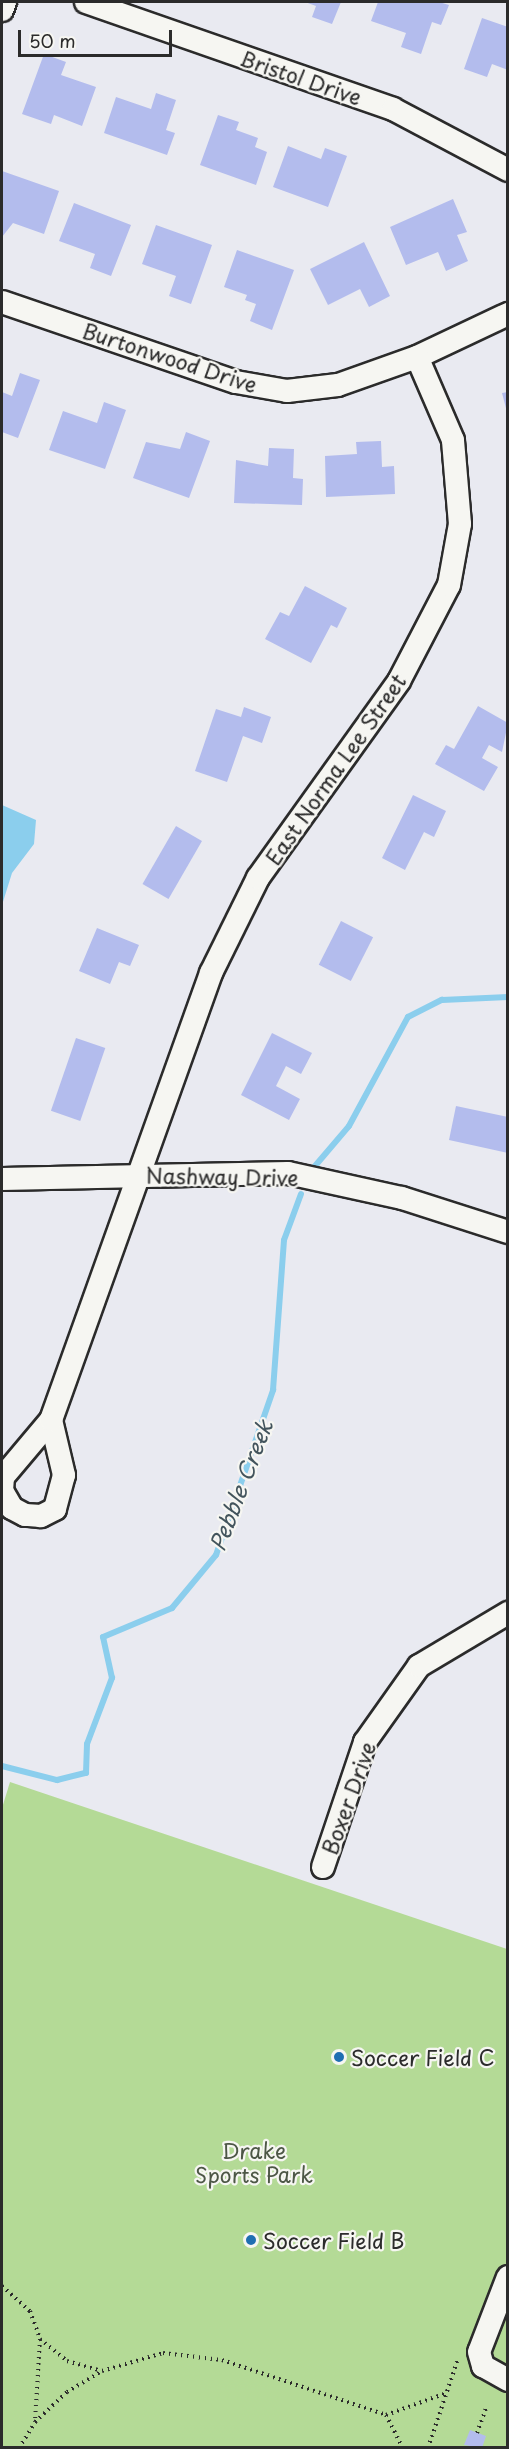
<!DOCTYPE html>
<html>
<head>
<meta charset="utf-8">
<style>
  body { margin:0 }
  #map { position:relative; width:509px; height:2449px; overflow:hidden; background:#e9eaf1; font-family:"Playpen Sans",sans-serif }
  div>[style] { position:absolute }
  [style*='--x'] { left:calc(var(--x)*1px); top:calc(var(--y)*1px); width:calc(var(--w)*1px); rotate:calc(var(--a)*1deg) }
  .green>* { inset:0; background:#b4da96 }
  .water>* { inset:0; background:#8bceed }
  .stream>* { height:6px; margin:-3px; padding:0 3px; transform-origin:3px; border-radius:3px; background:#8bceed }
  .building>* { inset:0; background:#b3bced; transform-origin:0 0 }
  .path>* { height:4px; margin-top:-2px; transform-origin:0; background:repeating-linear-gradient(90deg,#2b2b2b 0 1.5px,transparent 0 6px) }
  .roads { filter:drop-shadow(2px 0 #2b2b2b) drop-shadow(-2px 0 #2b2b2b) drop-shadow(0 2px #2b2b2b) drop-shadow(0 -2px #2b2b2b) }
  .minor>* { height:22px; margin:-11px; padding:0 11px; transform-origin:11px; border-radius:11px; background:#f6f6f2 }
  .dots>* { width:16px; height:16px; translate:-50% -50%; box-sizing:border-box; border:3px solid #f6f6f2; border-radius:50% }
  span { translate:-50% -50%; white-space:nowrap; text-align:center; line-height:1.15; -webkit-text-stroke:4.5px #f6f6f2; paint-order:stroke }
  .street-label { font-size:21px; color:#2b2b2b }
  .poi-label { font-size:21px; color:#2b2b2b }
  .left { translate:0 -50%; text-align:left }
  .park-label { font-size:21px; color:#4d5746 }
  .water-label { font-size:22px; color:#43545c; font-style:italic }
  .frame { position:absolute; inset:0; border:3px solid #2b2b2b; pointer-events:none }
  .scale { position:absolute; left:18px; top:30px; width:154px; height:27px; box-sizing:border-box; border:3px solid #2b2b2b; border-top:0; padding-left:8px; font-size:18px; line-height:21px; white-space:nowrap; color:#2b2b2b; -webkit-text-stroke:4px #f6f6f2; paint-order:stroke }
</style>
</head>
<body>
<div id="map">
  <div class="green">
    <div style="clip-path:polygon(10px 1782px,507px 1949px,507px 2447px,2px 2448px,2px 1808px)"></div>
  </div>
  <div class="water">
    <div style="clip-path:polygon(2px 805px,36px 820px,34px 844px,12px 873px,2px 905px)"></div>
  </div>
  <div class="stream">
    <div style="--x:315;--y:1166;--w:52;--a:-49.6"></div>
    <div style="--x:349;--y:1126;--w:124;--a:-61.6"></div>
    <div style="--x:408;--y:1017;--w:38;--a:-27"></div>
    <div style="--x:442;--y:1000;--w:66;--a:-2.6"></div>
    <div style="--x:2;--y:1766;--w:57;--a:14.3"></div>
    <div style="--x:57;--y:1780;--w:30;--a:-14"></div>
    <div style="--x:86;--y:1773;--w:29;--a:-88"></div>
    <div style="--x:87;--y:1744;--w:71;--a:-69.3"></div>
    <div style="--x:112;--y:1678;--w:42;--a:-102.4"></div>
    <div style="--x:103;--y:1637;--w:75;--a:-22.8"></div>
    <div style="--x:172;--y:1608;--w:69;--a:-50.3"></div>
    <div style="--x:216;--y:1555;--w:175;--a:-70.9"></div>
    <div style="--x:273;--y:1390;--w:150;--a:-85.8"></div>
    <div style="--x:284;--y:1240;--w:49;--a:-69.7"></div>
  </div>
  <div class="building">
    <div style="clip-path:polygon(305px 2px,341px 2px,332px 24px,312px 17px,316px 6px)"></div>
    <div style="clip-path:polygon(378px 2px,439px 2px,449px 5px,441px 25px,432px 22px,421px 54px,401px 47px,406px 33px,371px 21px)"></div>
    <div style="clip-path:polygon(482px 18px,508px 27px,508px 70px,492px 64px,487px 77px,464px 69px)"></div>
    <div style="clip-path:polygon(44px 54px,66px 62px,61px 75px,96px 87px,82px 126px,54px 115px,51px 124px,22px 114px)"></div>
    <div style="clip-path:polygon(156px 93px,176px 100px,166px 130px,175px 133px,167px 155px,104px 133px,116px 97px,151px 109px)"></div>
    <div style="clip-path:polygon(218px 115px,239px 122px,236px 130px,258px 138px,255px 147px,267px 152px,256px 185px,200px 165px)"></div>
    <div style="clip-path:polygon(288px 146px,321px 159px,325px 148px,347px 156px,328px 207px,273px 187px)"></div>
    <div style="clip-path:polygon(2px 171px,59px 191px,44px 234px,13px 223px,2px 237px)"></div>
    <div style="clip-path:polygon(453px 199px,467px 232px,457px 235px,468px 261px,446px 271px,438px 252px,406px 265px,390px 227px)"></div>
    <div style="clip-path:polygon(74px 203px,131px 225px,111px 276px,90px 268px,95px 254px,59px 241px)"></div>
    <div style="clip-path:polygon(156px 225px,212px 245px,191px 304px,169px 296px,176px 276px,142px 264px)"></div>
    <div style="clip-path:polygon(364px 242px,390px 296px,369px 307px,360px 289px,328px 305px,310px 269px)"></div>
    <div style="clip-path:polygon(237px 250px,294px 270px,272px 330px,250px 321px,256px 304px,245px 300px,247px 295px,224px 287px)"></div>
    <div style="clip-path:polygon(20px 373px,40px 380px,18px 438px,2px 432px,2px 392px,12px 396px)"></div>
    <div style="clip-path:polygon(508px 392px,508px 411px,507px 412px,502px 393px)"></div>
    <div style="clip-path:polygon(104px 402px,126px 410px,105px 469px,49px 450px,63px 411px,97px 423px)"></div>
    <div style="clip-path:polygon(186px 432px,210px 441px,189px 498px,133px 478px,146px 442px,180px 449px)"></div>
    <div style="clip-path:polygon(381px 441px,382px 467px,394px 466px,395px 494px,326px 497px,325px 456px,357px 454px,356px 442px)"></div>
    <div style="clip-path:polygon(269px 448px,294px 449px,293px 478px,303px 479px,302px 505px,234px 503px,236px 460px,268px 466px)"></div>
    <div style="clip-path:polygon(305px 586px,347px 608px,337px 628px,331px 625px,311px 663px,265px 639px,280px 612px,289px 616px)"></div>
    <div style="clip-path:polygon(478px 706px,508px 723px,502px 752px,489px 745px,482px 758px,498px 767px,484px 791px,435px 764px,446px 745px,454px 749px)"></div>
    <div style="clip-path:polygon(244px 707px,271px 717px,262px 743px,243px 736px,227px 782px,195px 771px,216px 709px,241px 717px)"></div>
    <div style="clip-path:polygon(413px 795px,446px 811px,434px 837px,424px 832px,405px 870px,382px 858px)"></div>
    <div style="left:176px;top:826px;width:30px;height:67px;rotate:30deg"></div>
    <div style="left:341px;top:921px;width:36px;height:49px;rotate:27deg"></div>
    <div style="clip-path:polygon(97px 928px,139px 945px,130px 966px,119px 962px,110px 984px,79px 971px)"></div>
    <div style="clip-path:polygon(272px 1033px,312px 1053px,301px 1074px,286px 1066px,276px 1086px,300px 1099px,289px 1120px,241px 1095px)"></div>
    <div style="left:76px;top:1038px;width:31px;height:77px;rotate:19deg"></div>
    <div style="clip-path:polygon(456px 1106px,508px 1117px,508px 1153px,449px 1140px)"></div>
    <div style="clip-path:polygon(470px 2430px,486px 2436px,482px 2448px,464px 2445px)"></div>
  </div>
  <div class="path">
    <div style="--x:2;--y:2286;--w:38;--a:42"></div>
    <div style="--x:30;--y:2311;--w:30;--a:70"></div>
    <div style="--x:40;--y:2339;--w:82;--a:93.5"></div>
    <div style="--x:40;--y:2339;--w:35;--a:39"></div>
    <div style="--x:67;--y:2361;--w:35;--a:16"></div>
    <div style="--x:386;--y:2415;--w:37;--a:63"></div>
    <div style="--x:477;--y:2433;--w:27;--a:-70"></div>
    <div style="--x:19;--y:2448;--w:31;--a:-58"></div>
    <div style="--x:35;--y:2422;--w:44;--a:-43.2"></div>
    <div style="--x:67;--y:2392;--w:41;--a:-31"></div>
    <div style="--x:102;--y:2371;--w:64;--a:-16.4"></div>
    <div style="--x:163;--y:2353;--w:59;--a:6.8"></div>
    <div style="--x:222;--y:2360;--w:173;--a:18.5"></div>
    <div style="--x:386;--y:2415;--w:64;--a:-20.1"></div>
    <div style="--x:428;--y:2448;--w:94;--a:-71.4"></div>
  </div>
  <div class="roads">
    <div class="minor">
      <div style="--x:86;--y:2;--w:325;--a:19.2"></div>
      <div style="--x:393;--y:109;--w:130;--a:27.9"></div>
      <div style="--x:2;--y:10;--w:9;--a:-69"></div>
      <div style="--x:2;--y:302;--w:247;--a:18.9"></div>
      <div style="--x:236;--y:382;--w:52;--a:10"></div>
      <div style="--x:287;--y:391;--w:51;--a:-6.7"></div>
      <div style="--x:338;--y:385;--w:84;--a:-19.5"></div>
      <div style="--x:417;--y:357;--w:101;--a:-25.3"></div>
      <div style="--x:2;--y:1179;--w:286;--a:-1.2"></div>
      <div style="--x:288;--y:1173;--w:117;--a:12.4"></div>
      <div style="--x:402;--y:1198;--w:111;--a:17.8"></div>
      <div style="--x:51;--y:1420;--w:57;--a:76.7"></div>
      <div style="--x:64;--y:1475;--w:35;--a:105"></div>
      <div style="--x:55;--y:1509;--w:16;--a:153"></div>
      <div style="--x:41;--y:1516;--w:16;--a:-176"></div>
      <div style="--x:25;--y:1515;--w:15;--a:-152"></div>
      <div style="--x:12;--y:1508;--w:20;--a:-120"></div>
      <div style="--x:2;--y:1491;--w:14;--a:-86"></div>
      <div style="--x:3;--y:1477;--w:75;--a:-49.9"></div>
      <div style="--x:51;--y:1420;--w:475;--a:-70.3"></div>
      <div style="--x:211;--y:973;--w:106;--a:-63.7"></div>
      <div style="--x:258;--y:878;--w:242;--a:-54.4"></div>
      <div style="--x:399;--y:681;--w:108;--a:-62.5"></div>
      <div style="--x:449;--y:585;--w:62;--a:-79.8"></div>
      <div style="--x:460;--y:524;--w:84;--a:-94.8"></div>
      <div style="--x:453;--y:440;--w:90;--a:-113.4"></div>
      <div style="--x:323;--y:1867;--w:132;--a:-71.4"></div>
      <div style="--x:365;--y:1742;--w:93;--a:-54.6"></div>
      <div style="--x:419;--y:1666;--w:104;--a:-30.8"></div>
      <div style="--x:508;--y:2277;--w:80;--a:111.1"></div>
      <div style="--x:479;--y:2352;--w:15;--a:74"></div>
      <div style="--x:483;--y:2366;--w:29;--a:29"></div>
    </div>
  </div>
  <div class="dots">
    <div style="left:339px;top:2057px;background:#1f6fb2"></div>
    <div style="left:251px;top:2240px;background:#1f6fb2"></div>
  </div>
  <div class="street-label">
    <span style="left:301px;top:77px;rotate:19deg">Bristol Drive</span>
    <span style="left:170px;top:357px;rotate:18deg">Burtonwood Drive</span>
    <span style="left:335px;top:769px;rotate:-55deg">East Norma Lee Street</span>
    <span style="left:222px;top:1176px;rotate:1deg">Nashway Drive</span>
    <span style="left:348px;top:1798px;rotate:-70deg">Boxer Drive</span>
  </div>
  <div class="poi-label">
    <span class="left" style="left:351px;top:2057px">Soccer Field C</span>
    <span class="left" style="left:263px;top:2240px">Soccer Field B</span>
  </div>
  <div class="park-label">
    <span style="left:254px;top:2162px">Drake<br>Sports Park</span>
  </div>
  <div class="water-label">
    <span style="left:240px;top:1485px;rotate:-69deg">Pebble Creek</span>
  </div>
  <div class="frame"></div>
  <div class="scale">50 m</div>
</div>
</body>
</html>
